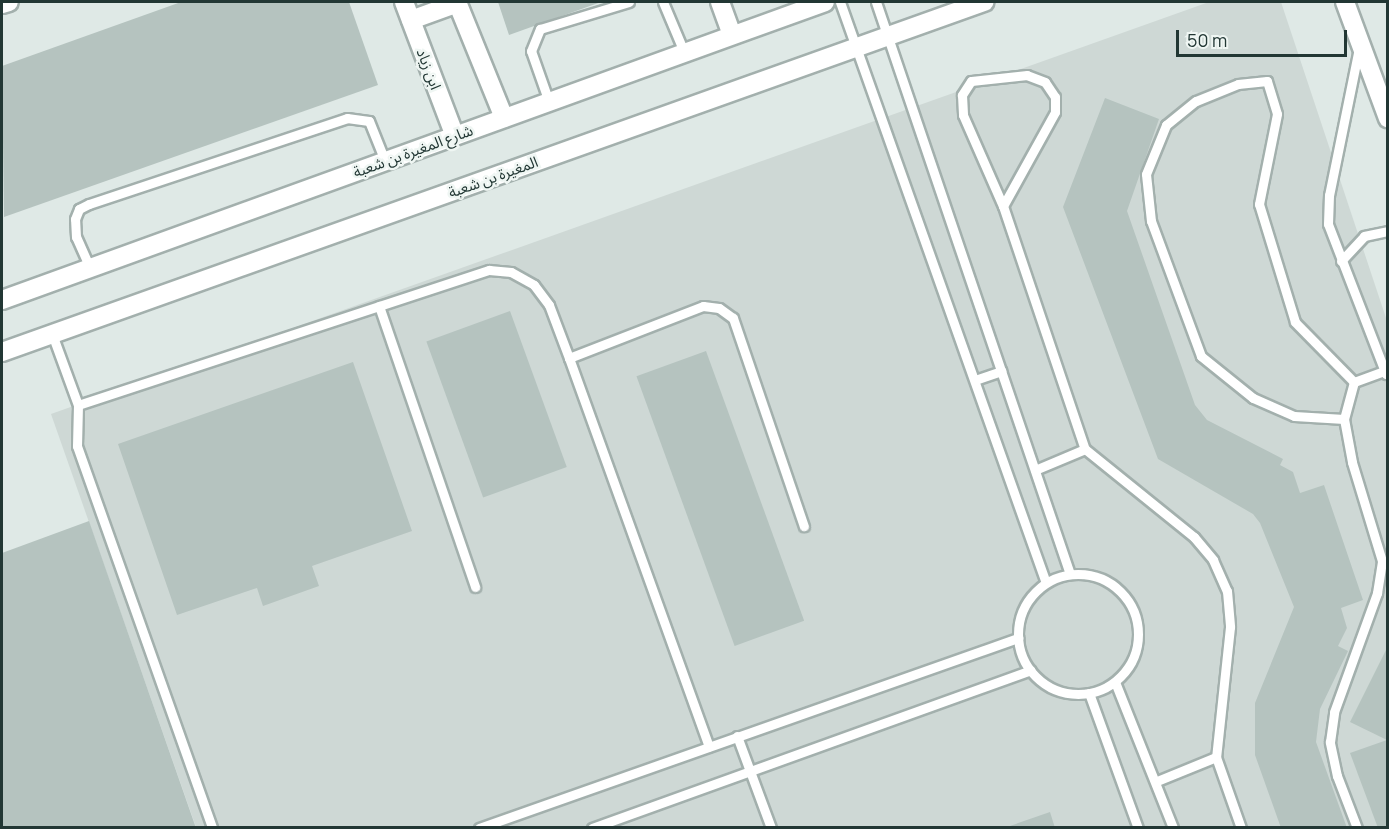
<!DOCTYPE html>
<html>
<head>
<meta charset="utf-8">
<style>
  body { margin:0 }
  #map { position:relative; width:1389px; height:829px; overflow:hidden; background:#dfe9e6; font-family:Manrope,"Noto Sans Arabic",sans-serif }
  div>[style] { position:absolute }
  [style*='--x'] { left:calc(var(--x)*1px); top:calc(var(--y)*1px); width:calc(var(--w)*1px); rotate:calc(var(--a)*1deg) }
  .built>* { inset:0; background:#ced8d5 }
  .building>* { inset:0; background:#b5c3bf; transform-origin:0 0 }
  .roads { filter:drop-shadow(2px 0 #a3b0ad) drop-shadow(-2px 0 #a3b0ad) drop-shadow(0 2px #a3b0ad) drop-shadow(0 -2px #a3b0ad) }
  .service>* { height:9px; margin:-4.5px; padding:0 4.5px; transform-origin:4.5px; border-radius:4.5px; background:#fff }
  .service>.ring { margin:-4.5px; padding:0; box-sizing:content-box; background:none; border:9px solid #fff; border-radius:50% }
  .minor>* { height:18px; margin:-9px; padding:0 9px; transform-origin:9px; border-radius:9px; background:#fff }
  .tertiary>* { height:18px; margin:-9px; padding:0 9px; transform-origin:9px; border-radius:9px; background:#fff }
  span { translate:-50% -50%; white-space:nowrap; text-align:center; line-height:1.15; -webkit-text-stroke:5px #eff6f3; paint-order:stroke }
  .street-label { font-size:15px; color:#223734 }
  .frame { position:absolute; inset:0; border:3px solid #223734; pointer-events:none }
  .scale { position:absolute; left:1176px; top:30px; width:171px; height:27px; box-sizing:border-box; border:3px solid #223734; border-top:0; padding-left:8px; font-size:18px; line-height:21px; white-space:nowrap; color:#223734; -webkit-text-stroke:4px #eff6f3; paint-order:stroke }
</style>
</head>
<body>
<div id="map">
  <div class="built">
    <div style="clip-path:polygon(1209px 2px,1281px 2px,1387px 321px,1387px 827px,196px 827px,51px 414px)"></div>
  </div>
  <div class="building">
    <div style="clip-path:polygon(181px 2px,349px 2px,378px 85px,4px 217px,2px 66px)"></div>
    <div style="clip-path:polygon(498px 2px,601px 2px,509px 35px)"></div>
    <div style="clip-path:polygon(1105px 98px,1159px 119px,1127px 211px,1195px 405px,1207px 420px,1283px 459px,1280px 465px,1293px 472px,1300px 493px,1324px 485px,1363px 600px,1341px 608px,1347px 628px,1338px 646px,1348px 651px,1320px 709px,1316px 742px,1347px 828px,1281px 828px,1255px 755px,1255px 703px,1294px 607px,1260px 523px,1253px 514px,1158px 459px,1063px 207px)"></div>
    <div style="left:510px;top:311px;width:166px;height:89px;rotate:70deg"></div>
    <div style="left:706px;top:351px;width:287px;height:74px;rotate:70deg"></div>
    <div style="clip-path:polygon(353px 362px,412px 531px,312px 566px,319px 586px,263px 606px,257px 588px,177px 615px,118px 444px)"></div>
    <div style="clip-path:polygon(89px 521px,196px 828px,2px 828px,2px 553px)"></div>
    <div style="clip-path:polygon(1388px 646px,1388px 738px,1387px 740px,1350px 722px)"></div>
    <div style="clip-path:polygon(1387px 740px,1388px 828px,1378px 828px,1350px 753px)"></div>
    <div style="clip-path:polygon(1050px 812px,1055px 828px,1007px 828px,1007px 827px)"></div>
  </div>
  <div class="roads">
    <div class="service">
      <div style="--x:663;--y:2;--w:54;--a:67.2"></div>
      <div style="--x:840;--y:2;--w:616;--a:70.48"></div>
      <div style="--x:876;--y:2;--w:604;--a:71.27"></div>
      <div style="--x:1359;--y:48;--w:150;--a:101.5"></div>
      <div style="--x:1329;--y:195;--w:29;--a:92"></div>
      <div style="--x:1328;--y:224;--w:161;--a:68.9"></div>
      <div style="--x:549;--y:102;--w:54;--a:-109.4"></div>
      <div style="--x:531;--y:51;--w:24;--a:-68"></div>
      <div style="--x:540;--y:29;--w:93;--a:-16.9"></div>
      <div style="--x:1003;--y:206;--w:107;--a:-61"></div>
      <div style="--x:1055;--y:112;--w:15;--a:-90"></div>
      <div style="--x:1055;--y:97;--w:18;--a:-124"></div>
      <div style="--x:1045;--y:82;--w:19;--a:-159"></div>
      <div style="--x:1027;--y:75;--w:56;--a:173.9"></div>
      <div style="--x:971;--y:81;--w:17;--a:123"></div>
      <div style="--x:962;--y:95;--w:20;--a:87"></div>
      <div style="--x:963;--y:115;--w:99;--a:66.3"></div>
      <div style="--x:1003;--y:206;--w:256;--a:71.4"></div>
      <div style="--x:1085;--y:449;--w:54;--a:157.2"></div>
      <div style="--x:1341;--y:261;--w:34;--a:-47"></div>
      <div style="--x:1364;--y:236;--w:25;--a:-12"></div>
      <div style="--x:90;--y:268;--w:34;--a:-114"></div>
      <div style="--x:76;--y:237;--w:18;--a:-93"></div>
      <div style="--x:75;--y:219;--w:11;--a:-68"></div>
      <div style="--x:79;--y:209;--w:11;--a:-27"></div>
      <div style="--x:89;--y:204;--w:272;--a:-18.4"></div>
      <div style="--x:347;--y:118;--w:22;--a:8"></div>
      <div style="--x:369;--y:121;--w:43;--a:68.2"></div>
      <div style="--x:379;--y:306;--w:297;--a:71.1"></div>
      <div style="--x:52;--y:334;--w:76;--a:69.9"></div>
      <div style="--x:78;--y:405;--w:433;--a:-18.2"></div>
      <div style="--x:489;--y:270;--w:22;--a:5"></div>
      <div style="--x:511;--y:272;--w:26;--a:29"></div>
      <div style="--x:534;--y:285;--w:25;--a:53"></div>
      <div style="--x:549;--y:305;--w:57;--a:69.3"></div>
      <div style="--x:569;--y:358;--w:413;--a:70.2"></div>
      <div style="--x:569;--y:358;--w:144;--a:-21.2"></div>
      <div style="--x:703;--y:306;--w:16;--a:7"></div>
      <div style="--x:719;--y:308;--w:17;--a:36"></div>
      <div style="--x:733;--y:318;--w:220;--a:71.2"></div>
      <div style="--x:975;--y:380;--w:28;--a:-19"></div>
      <div style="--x:78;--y:405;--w:41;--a:91.4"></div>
      <div style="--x:77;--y:446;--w:405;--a:70.5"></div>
      <div style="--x:1344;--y:419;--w:50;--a:-176.6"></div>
      <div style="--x:1294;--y:416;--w:45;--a:-156.3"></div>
      <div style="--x:1253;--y:398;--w:67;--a:-141.1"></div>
      <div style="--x:1201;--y:356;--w:144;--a:-110.3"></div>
      <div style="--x:1151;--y:221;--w:47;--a:-96.1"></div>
      <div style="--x:1146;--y:174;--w:53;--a:-67.8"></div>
      <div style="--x:1166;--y:125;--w:38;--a:-39"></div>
      <div style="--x:1196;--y:101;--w:45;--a:-22"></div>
      <div style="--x:1238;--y:84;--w:29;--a:-6"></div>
      <div style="--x:1267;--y:81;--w:34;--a:73"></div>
      <div style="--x:1277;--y:114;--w:92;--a:101.3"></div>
      <div style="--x:1259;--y:204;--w:123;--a:73"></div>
      <div style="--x:1295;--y:322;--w:84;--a:45.5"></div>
      <div style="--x:1085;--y:449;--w:140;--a:38.9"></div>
      <div style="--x:1194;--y:537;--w:30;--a:50"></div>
      <div style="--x:1213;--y:560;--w:34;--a:66"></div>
      <div style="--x:1227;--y:591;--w:36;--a:85"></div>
      <div style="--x:1230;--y:627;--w:131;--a:96.1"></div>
      <div style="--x:1216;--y:757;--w:64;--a:157.9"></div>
      <div class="ring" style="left:1018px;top:574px;width:111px;height:111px"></div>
      <div style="--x:1115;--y:682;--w:157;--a:68.3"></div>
      <div style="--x:1089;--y:693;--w:144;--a:70.1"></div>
      <div style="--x:737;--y:736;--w:98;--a:69.7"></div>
      <div style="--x:1216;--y:757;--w:75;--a:70.6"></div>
      <div style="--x:479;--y:828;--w:572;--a:-19.42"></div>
      <div style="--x:592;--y:828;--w:466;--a:-19.8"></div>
      <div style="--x:1357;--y:828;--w:56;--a:-111"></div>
      <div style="--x:1337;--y:776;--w:35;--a:-102"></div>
      <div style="--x:1330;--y:742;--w:30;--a:-82"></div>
      <div style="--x:1334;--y:712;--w:127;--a:-70.1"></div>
      <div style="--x:1377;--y:593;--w:32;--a:-81"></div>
      <div style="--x:1382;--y:561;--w:103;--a:-106.9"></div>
      <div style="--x:1352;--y:462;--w:44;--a:-100.5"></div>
      <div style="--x:1344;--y:419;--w:38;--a:-75"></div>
      <div style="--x:1354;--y:382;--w:32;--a:-20"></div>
    </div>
    <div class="minor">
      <div style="--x:404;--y:2;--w:143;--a:69.2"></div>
      <div style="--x:457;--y:2;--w:125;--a:67.9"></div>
      <div style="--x:720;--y:2;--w:35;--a:70"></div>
      <div style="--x:2;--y:4;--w:7;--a:-16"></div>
      <div style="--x:411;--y:20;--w:50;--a:-19.9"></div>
    </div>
    <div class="tertiary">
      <div style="--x:1345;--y:2;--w:124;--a:69.7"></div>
      <div style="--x:2;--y:300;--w:875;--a:-19.9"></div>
      <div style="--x:2;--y:352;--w:1043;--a:-19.62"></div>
    </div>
  </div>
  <div class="street-label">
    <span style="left:429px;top:69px;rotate:69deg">ابن زياد</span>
    <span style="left:413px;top:151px;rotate:-20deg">شارع المغيرة بن شعبة</span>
    <span style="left:493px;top:177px;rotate:-20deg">المغيرة بن شعبة</span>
  </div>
  <div class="frame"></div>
  <div class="scale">50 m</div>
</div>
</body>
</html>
